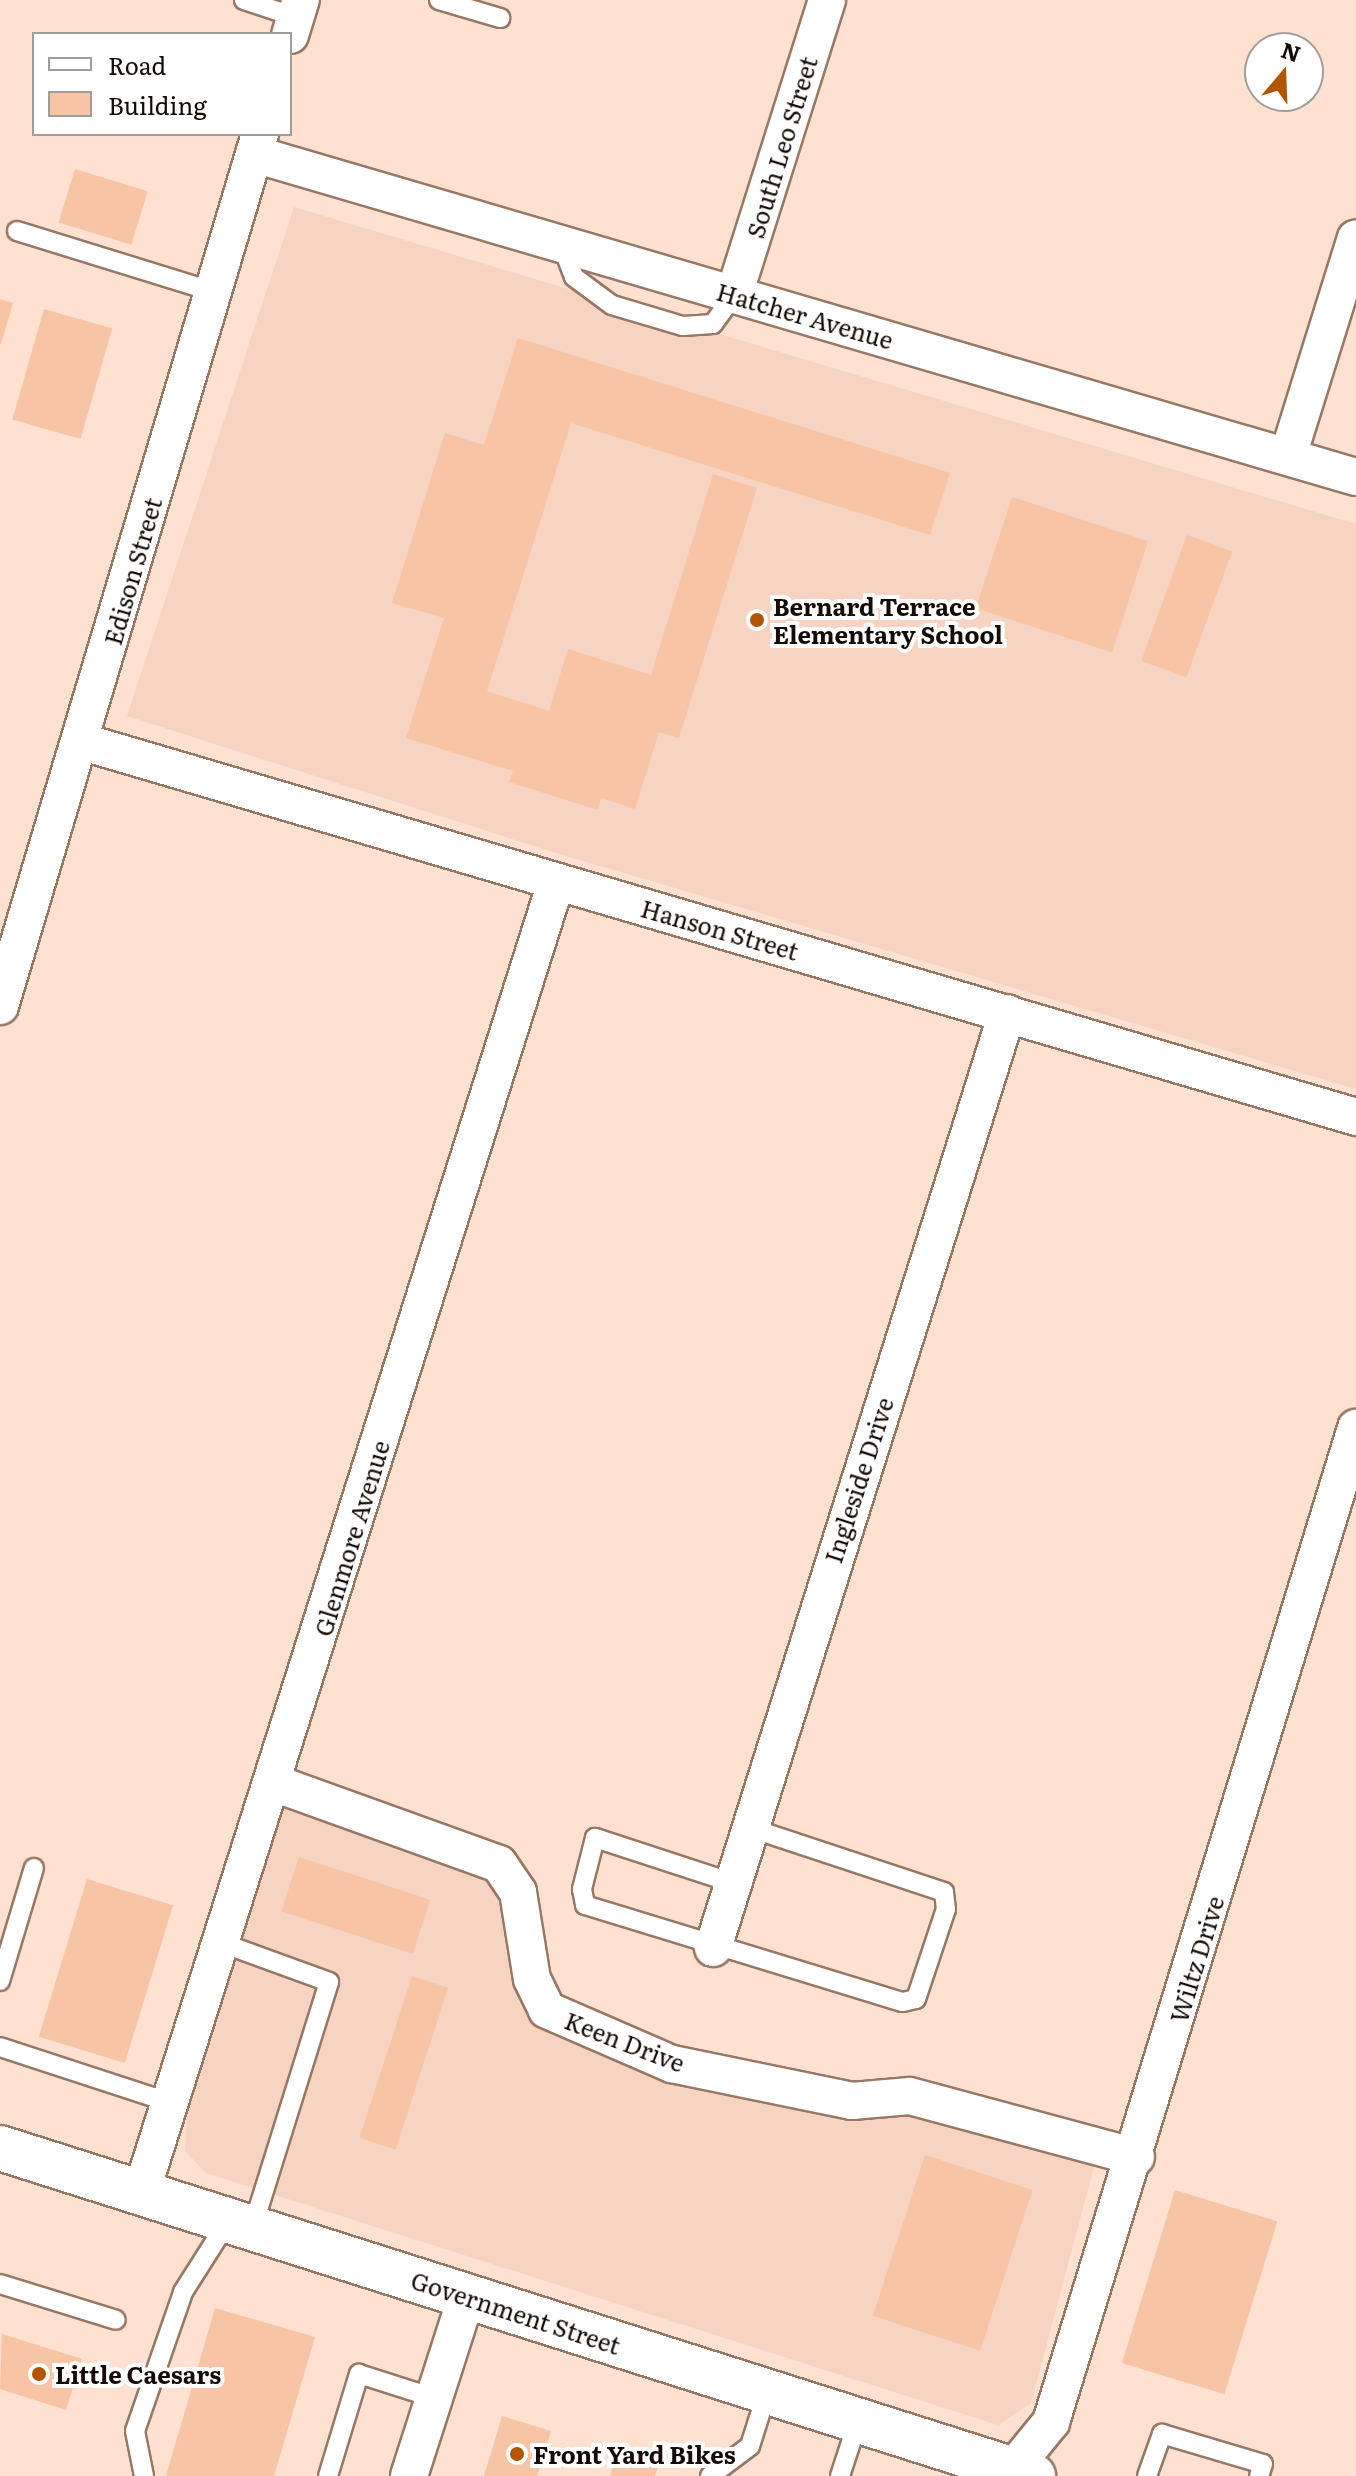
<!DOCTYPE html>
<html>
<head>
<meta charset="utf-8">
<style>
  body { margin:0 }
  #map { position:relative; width:1356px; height:2476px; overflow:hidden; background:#fee1d1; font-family:Literata,serif }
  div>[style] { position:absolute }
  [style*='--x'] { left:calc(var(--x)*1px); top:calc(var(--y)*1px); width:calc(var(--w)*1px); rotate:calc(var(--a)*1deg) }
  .built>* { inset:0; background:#f6d4c1 }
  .building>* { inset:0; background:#f7c4a6; transform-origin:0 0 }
  .roads { filter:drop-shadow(2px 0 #977865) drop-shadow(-2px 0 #977865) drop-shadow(0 2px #977865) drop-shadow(0 -2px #977865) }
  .lane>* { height:18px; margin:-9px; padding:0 9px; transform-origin:9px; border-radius:9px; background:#fff }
  .street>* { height:36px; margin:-18px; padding:0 18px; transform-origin:18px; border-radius:18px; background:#fff }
  .primary>* { height:44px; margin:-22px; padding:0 22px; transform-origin:22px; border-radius:22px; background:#fff }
  .dots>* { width:22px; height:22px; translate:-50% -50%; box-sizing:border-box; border:4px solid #fff; border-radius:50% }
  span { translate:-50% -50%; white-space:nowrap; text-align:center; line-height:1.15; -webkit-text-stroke:8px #fff; paint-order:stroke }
  .street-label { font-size:24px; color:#150a04 }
  .poi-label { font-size:24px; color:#150a04; font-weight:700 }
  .left { translate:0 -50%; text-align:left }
  .legend { position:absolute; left:32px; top:32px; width:260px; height:104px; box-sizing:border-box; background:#fff; border:2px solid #a19d9b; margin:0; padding:10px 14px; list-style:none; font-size:24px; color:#150a04 }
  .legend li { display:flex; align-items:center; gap:16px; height:40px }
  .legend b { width:40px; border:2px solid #a19d9b }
  .north { position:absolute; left:1244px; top:32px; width:80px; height:80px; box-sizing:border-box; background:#fff; border:2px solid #a19d9b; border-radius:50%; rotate:19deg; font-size:22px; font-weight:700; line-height:32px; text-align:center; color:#150a04 }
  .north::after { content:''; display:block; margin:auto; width:28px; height:36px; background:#b25400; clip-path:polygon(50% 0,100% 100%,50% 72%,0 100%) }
</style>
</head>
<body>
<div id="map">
  <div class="built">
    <div style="clip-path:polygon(294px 207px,1356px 524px,1356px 1089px,556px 853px,127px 716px)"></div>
    <div style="clip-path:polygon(274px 1783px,499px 1864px,532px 1979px,672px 2064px,1099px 2148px,1031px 2403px,998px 2425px,206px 2173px,185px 2151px,192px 2036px)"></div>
  </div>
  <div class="building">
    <div style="left:75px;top:169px;width:76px;height:56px;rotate:17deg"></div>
    <div style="clip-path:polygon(0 299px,13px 303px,1px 344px,0 344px)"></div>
    <div style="left:44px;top:309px;width:71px;height:115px;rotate:16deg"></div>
    <div style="clip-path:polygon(518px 338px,950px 473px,930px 535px,571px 423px,487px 691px,549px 711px,568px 649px,651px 675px,713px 474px,757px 488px,679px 738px,659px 732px,635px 809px,601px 798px,598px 810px,509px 782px,513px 771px,406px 738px,444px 618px,392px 603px,445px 433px,484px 445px)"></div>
    <div style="left:1012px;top:497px;width:143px;height:117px;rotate:18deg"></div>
    <div style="left:1187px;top:535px;width:48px;height:134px;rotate:20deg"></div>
    <div style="left:299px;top:1857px;width:138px;height:57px;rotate:18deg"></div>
    <div style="left:87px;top:1879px;width:90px;height:165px;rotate:17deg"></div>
    <div style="left:412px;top:1976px;width:38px;height:170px;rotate:18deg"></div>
    <div style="left:925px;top:2155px;width:113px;height:169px;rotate:18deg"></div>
    <div style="left:1175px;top:2190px;width:107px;height:181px;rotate:17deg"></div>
    <div style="clip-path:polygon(215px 2308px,315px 2337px,274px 2476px,166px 2476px)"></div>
    <div style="clip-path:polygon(2px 2334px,82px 2359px,66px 2410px,0 2389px)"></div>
    <div style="clip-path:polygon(502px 2416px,551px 2431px,537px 2476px,484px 2476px)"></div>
    <div style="clip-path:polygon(619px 2448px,660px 2461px,655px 2476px,610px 2476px)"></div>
  </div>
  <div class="roads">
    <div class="lane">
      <div style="--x:244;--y:0;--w:54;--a:18.4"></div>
      <div style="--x:439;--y:0;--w:64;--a:16.4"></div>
      <div style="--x:17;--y:231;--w:203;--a:17.2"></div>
      <div style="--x:561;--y:243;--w:36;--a:69"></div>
      <div style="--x:574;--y:277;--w:47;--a:36.4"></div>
      <div style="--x:612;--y:305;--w:74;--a:16.5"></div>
      <div style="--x:683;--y:326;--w:30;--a:-4"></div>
      <div style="--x:713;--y:324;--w:36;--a:-54"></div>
      <div style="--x:730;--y:1882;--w:142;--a:-161.9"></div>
      <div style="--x:595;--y:1838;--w:53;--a:104.3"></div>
      <div style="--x:582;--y:1889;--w:16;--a:79"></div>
      <div style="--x:585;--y:1905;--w:332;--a:17"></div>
      <div style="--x:903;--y:2002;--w:13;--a:-13"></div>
      <div style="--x:916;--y:1999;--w:95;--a:-71.6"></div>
      <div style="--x:946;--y:1909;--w:17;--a:-97"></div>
      <div style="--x:944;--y:1892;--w:206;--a:-161.7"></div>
      <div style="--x:222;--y:1943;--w:114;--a:20"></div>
      <div style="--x:329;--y:1982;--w:259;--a:107.3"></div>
      <div style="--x:0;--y:1981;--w:118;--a:-73.3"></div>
      <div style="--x:0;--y:2047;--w:180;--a:18.1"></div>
      <div style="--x:0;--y:2284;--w:121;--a:17.2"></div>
      <div style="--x:144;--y:2476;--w:46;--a:-101.3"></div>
      <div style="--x:135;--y:2431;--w:147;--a:-70.9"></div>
      <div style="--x:183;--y:2292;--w:84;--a:-57.6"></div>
      <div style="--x:328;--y:2476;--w:107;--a:-73.1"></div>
      <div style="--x:359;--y:2374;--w:79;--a:17.7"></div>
      <div style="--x:710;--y:2476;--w:50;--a:-36.9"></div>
      <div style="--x:750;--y:2446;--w:57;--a:-72.5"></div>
      <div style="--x:840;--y:2476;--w:58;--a:-71.9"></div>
      <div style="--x:1147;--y:2476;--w:45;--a:-70.3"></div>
      <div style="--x:1162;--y:2434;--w:105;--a:16.5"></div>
      <div style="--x:1263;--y:2464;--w:13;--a:108"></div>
    </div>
    <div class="street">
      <div style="--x:290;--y:35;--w:37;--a:-73"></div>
      <div style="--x:254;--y:154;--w:1148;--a:16.34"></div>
      <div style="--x:734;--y:295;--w:309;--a:-72.5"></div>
      <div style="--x:1288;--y:456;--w:228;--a:-72.7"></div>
      <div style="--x:83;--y:742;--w:1327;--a:16.41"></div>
      <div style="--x:0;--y:1006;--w:910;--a:-73.4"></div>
      <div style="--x:274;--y:1783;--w:239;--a:19.8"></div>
      <div style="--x:499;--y:1864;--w:34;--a:56"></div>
      <div style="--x:518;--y:1892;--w:88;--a:80.9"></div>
      <div style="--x:532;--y:1979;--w:34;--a:64"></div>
      <div style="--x:547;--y:2010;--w:136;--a:23.4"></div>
      <div style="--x:672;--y:2064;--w:184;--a:11.6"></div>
      <div style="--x:852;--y:2101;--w:58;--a:-4.9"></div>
      <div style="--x:910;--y:2096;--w:234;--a:15.1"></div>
      <div style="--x:713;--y:1948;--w:980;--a:-72.54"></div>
      <div style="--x:141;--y:2193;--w:1375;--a:-72.43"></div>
      <div style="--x:409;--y:2476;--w:190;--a:-72.2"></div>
      <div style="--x:1007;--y:2476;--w:70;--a:-50.8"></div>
      <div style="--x:1051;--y:2422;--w:1040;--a:-72.94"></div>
    </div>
    <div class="primary">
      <div style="--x:0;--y:2148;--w:1084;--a:17.62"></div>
    </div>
  </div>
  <div class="dots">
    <div style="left:757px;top:620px;background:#b25400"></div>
    <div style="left:39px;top:2374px;background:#b25400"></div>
    <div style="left:517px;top:2454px;background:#b25400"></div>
  </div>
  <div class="street-label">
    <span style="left:781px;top:147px;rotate:-73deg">South Leo Street</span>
    <span style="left:805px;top:315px;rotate:16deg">Hatcher Avenue</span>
    <span style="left:132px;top:571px;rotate:-74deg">Edison Street</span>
    <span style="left:720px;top:929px;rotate:16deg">Hanson Street</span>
    <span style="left:858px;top:1480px;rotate:-72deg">Ingleside Drive</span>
    <span style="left:351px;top:1538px;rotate:-73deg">Glenmore Avenue</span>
    <span style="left:1196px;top:1959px;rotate:-73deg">Wiltz Drive</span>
    <span style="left:625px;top:2041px;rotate:21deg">Keen Drive</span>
    <span style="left:516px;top:2312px;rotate:18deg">Government Street</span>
  </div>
  <div class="poi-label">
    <span class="left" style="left:773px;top:620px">Bernard Terrace<br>Elementary School</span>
    <span class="left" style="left:55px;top:2374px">Little Caesars</span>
    <span class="left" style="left:533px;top:2454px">Front Yard Bikes</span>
  </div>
  <ul class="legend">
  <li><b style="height:10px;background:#fff"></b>Road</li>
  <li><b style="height:22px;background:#f7c4a6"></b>Building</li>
  </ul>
  <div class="north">N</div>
</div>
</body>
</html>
